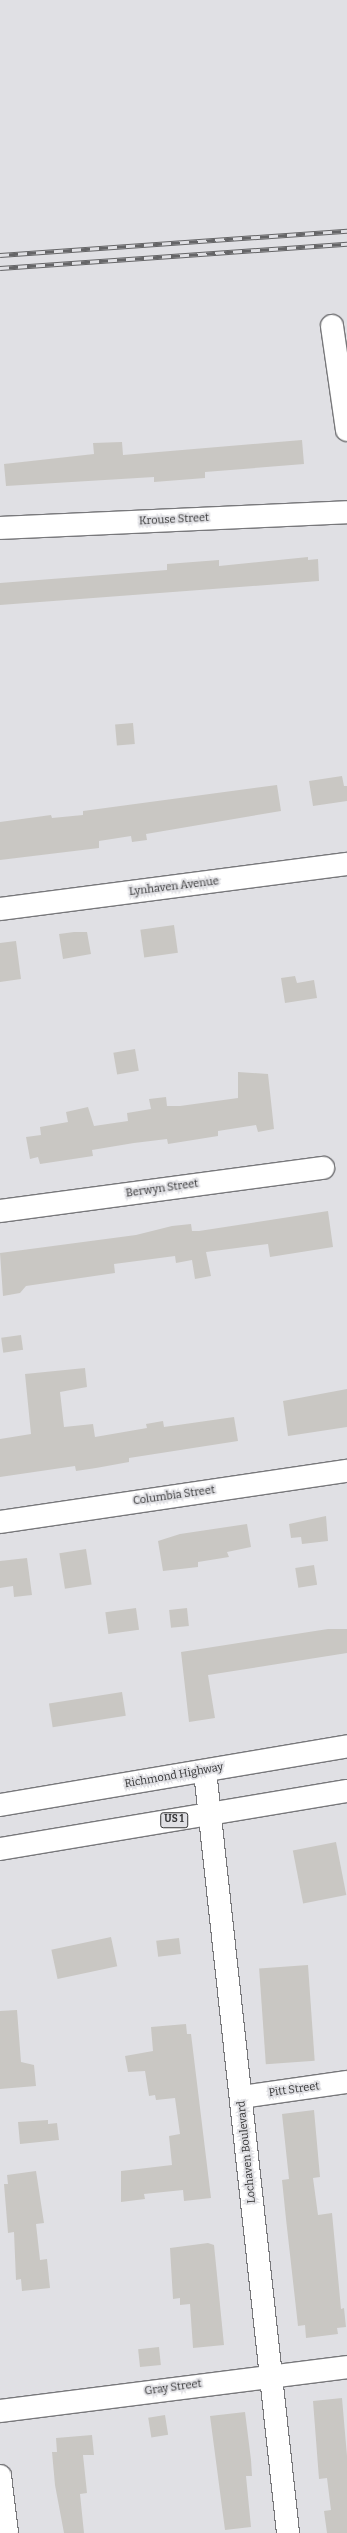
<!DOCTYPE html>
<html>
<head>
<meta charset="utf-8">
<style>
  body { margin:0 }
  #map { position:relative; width:347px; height:2533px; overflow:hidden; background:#e0e0e4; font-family:Bitter,serif }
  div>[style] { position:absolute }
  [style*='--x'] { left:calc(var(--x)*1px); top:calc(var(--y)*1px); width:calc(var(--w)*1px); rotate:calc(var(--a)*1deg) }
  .building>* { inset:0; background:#c9c7c3; transform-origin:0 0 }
  .roads { filter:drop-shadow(1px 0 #78787b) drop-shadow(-1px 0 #78787b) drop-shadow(0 1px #78787b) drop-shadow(0 -1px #78787b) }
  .minor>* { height:22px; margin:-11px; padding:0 11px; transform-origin:11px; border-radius:11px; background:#fff }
  .major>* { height:22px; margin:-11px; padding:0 11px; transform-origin:11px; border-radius:11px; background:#fff }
  .rail>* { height:4.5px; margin-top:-2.25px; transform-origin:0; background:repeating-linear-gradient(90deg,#e0e0e4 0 9px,#656567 0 18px); box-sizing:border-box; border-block:1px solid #656567 }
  span { translate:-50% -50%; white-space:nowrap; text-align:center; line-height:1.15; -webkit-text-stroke:3.5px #e0e0e4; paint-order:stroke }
  .shield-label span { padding:1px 3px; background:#e0e0e4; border:1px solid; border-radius:3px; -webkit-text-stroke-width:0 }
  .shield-label { font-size:10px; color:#343435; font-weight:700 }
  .street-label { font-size:11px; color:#343435 }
</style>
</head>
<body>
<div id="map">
  <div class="building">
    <div style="clip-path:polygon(302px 440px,304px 464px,205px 472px,205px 478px,154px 482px,154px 477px,6px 486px,4px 464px,94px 454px,93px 443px,122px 442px,123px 455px)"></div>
    <div style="clip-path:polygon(308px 557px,308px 560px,318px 559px,319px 581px,0 605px,0 583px,167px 570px,167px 564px,219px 560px,219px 566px)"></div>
    <div style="left:133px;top:723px;width:21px;height:18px;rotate:85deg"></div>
    <div style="clip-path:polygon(342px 776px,344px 786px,347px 786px,347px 801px,313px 806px,309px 781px)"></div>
    <div style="clip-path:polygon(277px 785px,281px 811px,146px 834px,147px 840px,132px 842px,131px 836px,99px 841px,99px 848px,0 860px,0 822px,51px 815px,52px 818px,83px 815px,83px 811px)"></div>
    <div style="left:174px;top:925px;width:28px;height:34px;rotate:82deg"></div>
    <div style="clip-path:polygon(74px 932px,87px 932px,91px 954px,63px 959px,59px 934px)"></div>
    <div style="clip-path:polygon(16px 941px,21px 979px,0 982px,0 943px)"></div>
    <div style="clip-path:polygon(295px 976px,297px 983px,314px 980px,317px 998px,285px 1003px,281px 978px)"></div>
    <div style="left:135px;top:1049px;width:22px;height:22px;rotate:80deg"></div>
    <div style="clip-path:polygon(238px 1072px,268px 1074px,274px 1129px,258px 1132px,256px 1125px,218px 1131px,218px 1136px,168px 1144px,167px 1139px,134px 1143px,92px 1150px,93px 1156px,40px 1164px,38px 1157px,30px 1159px,26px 1137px,41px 1135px,40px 1127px,68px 1122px,66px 1112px,88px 1107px,94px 1126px,128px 1121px,127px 1113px,151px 1109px,149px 1099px,166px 1097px,167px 1106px,180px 1106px,238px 1098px)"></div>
    <div style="clip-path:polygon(328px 1211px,333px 1247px,270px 1257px,268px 1244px,206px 1252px,211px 1276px,195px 1279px,192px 1260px,176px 1263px,175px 1256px,114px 1264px,115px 1273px,26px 1286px,20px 1293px,3px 1296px,0 1253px,136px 1235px,172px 1226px,191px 1224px,192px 1231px,199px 1231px)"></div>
    <div style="left:21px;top:1335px;width:15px;height:20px;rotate:82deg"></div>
    <div style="clip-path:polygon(85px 1368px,87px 1387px,60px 1392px,64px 1427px,93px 1424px,95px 1437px,147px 1428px,146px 1424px,163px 1421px,164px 1427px,234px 1417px,238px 1441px,129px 1458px,129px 1462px,96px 1468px,76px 1471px,75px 1466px,0 1477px,0 1439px,31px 1434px,25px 1374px)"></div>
    <div style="clip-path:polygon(347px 1389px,347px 1427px,288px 1436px,283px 1401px)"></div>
    <div style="clip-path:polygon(326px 1516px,328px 1541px,302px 1544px,301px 1537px,291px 1538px,289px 1524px)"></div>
    <div style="clip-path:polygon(247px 1524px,251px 1547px,227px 1552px,229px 1557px,198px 1562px,198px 1567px,163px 1571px,158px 1541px,180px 1534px)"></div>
    <div style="left:86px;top:1549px;width:36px;height:27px;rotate:81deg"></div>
    <div style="clip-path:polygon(27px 1558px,32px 1595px,14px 1597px,13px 1586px,0 1588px,0 1561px)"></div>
    <div style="left:314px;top:1565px;width:20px;height:19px;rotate:81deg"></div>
    <div style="left:136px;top:1608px;width:22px;height:31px;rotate:82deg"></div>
    <div style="left:187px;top:1608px;width:18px;height:18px;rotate:84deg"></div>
    <div style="clip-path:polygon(328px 1629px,347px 1629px,347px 1653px,208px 1675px,215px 1718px,189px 1722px,181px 1652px)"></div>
    <div style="left:122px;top:1692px;width:24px;height:74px;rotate:81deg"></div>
    <div style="left:336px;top:1842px;width:54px;height:44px;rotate:79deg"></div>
    <div style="left:111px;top:1937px;width:30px;height:61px;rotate:78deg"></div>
    <div style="left:179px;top:1938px;width:16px;height:23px;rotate:83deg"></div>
    <div style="left:308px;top:1965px;width:96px;height:49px;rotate:86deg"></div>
    <div style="clip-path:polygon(17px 2010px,21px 2062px,34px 2065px,36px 2086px,0 2089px,0 2011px)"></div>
    <div style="clip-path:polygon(186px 2024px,187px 2034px,191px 2034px,211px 2198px,184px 2201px,183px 2190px,144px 2194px,145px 2199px,121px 2202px,121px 2171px,172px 2165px,169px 2136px,180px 2134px,175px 2098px,156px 2100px,155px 2095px,149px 2096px,145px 2071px,128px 2072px,125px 2056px,153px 2051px,151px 2027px)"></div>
    <div style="clip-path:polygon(314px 2110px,320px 2177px,313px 2178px,318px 2215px,332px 2213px,341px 2309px,344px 2308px,346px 2327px,337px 2328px,338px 2334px,306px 2338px,305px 2325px,298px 2326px,286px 2219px,282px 2180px,289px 2179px,282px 2114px)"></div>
    <div style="clip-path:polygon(48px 2120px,48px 2124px,57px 2123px,59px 2140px,20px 2144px,18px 2122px)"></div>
    <div style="clip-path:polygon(36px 2171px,44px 2223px,36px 2224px,40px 2260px,47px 2259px,50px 2288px,22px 2291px,21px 2279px,16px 2280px,14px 2232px,8px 2233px,4px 2184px,8px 2184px,7px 2175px)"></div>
    <div style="clip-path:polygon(208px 2243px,214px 2245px,224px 2345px,193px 2348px,190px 2304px,180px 2305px,180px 2298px,173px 2299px,170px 2248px)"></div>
    <div style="left:159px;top:2347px;width:18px;height:21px;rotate:84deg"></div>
    <div style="clip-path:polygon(342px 2398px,347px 2456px,347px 2533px,327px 2533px,324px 2511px,331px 2510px,327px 2478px,319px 2479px,313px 2401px)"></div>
    <div style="clip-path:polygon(245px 2412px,251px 2460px,252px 2476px,246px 2476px,251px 2527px,225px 2530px,210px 2416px)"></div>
    <div style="left:165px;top:2415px;width:20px;height:17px;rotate:81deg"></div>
    <div style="clip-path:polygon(92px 2435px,94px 2455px,83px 2455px,87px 2493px,80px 2494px,84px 2533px,64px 2533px,55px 2485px,52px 2452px,57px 2452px,56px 2438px)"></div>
  </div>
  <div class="roads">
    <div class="minor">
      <div style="--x:332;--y:326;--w:105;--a:81.8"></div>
      <div style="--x:0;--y:528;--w:347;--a:-2.6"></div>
      <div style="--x:0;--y:909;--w:350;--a:-7.4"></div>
      <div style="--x:0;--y:1211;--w:326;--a:-7.6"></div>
      <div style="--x:0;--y:1522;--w:351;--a:-8.4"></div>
      <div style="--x:205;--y:1771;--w:767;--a:83.78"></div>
      <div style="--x:241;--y:2097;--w:107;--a:-8.1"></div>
      <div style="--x:0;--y:2411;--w:350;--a:-7.2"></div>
      <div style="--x:0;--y:2476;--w:57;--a:83"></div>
    </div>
    <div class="major">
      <div style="--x:0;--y:1805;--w:352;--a:-9.6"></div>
      <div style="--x:0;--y:1849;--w:352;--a:-9.5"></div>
    </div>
  </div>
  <div class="rail">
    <div style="--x:0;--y:255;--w:348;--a:-4"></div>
    <div style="--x:0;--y:268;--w:348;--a:-4"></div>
  </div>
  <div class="shield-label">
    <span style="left:174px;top:1820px">US 1</span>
  </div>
  <div class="street-label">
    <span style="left:174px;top:520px;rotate:-3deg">Krouse Street</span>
    <span style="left:174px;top:887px;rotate:-7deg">Lynhaven Avenue</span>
    <span style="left:162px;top:1189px;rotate:-8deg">Berwyn Street</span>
    <span style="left:174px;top:1496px;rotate:-8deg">Columbia Street</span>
    <span style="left:174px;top:1776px;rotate:-10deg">Richmond Highway</span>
    <span style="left:294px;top:2090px;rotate:-8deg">Pitt Street</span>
    <span style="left:247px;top:2152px;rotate:-96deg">Lochaven Boulevard</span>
    <span style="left:173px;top:2388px;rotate:-8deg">Gray Street</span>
  </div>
</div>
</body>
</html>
